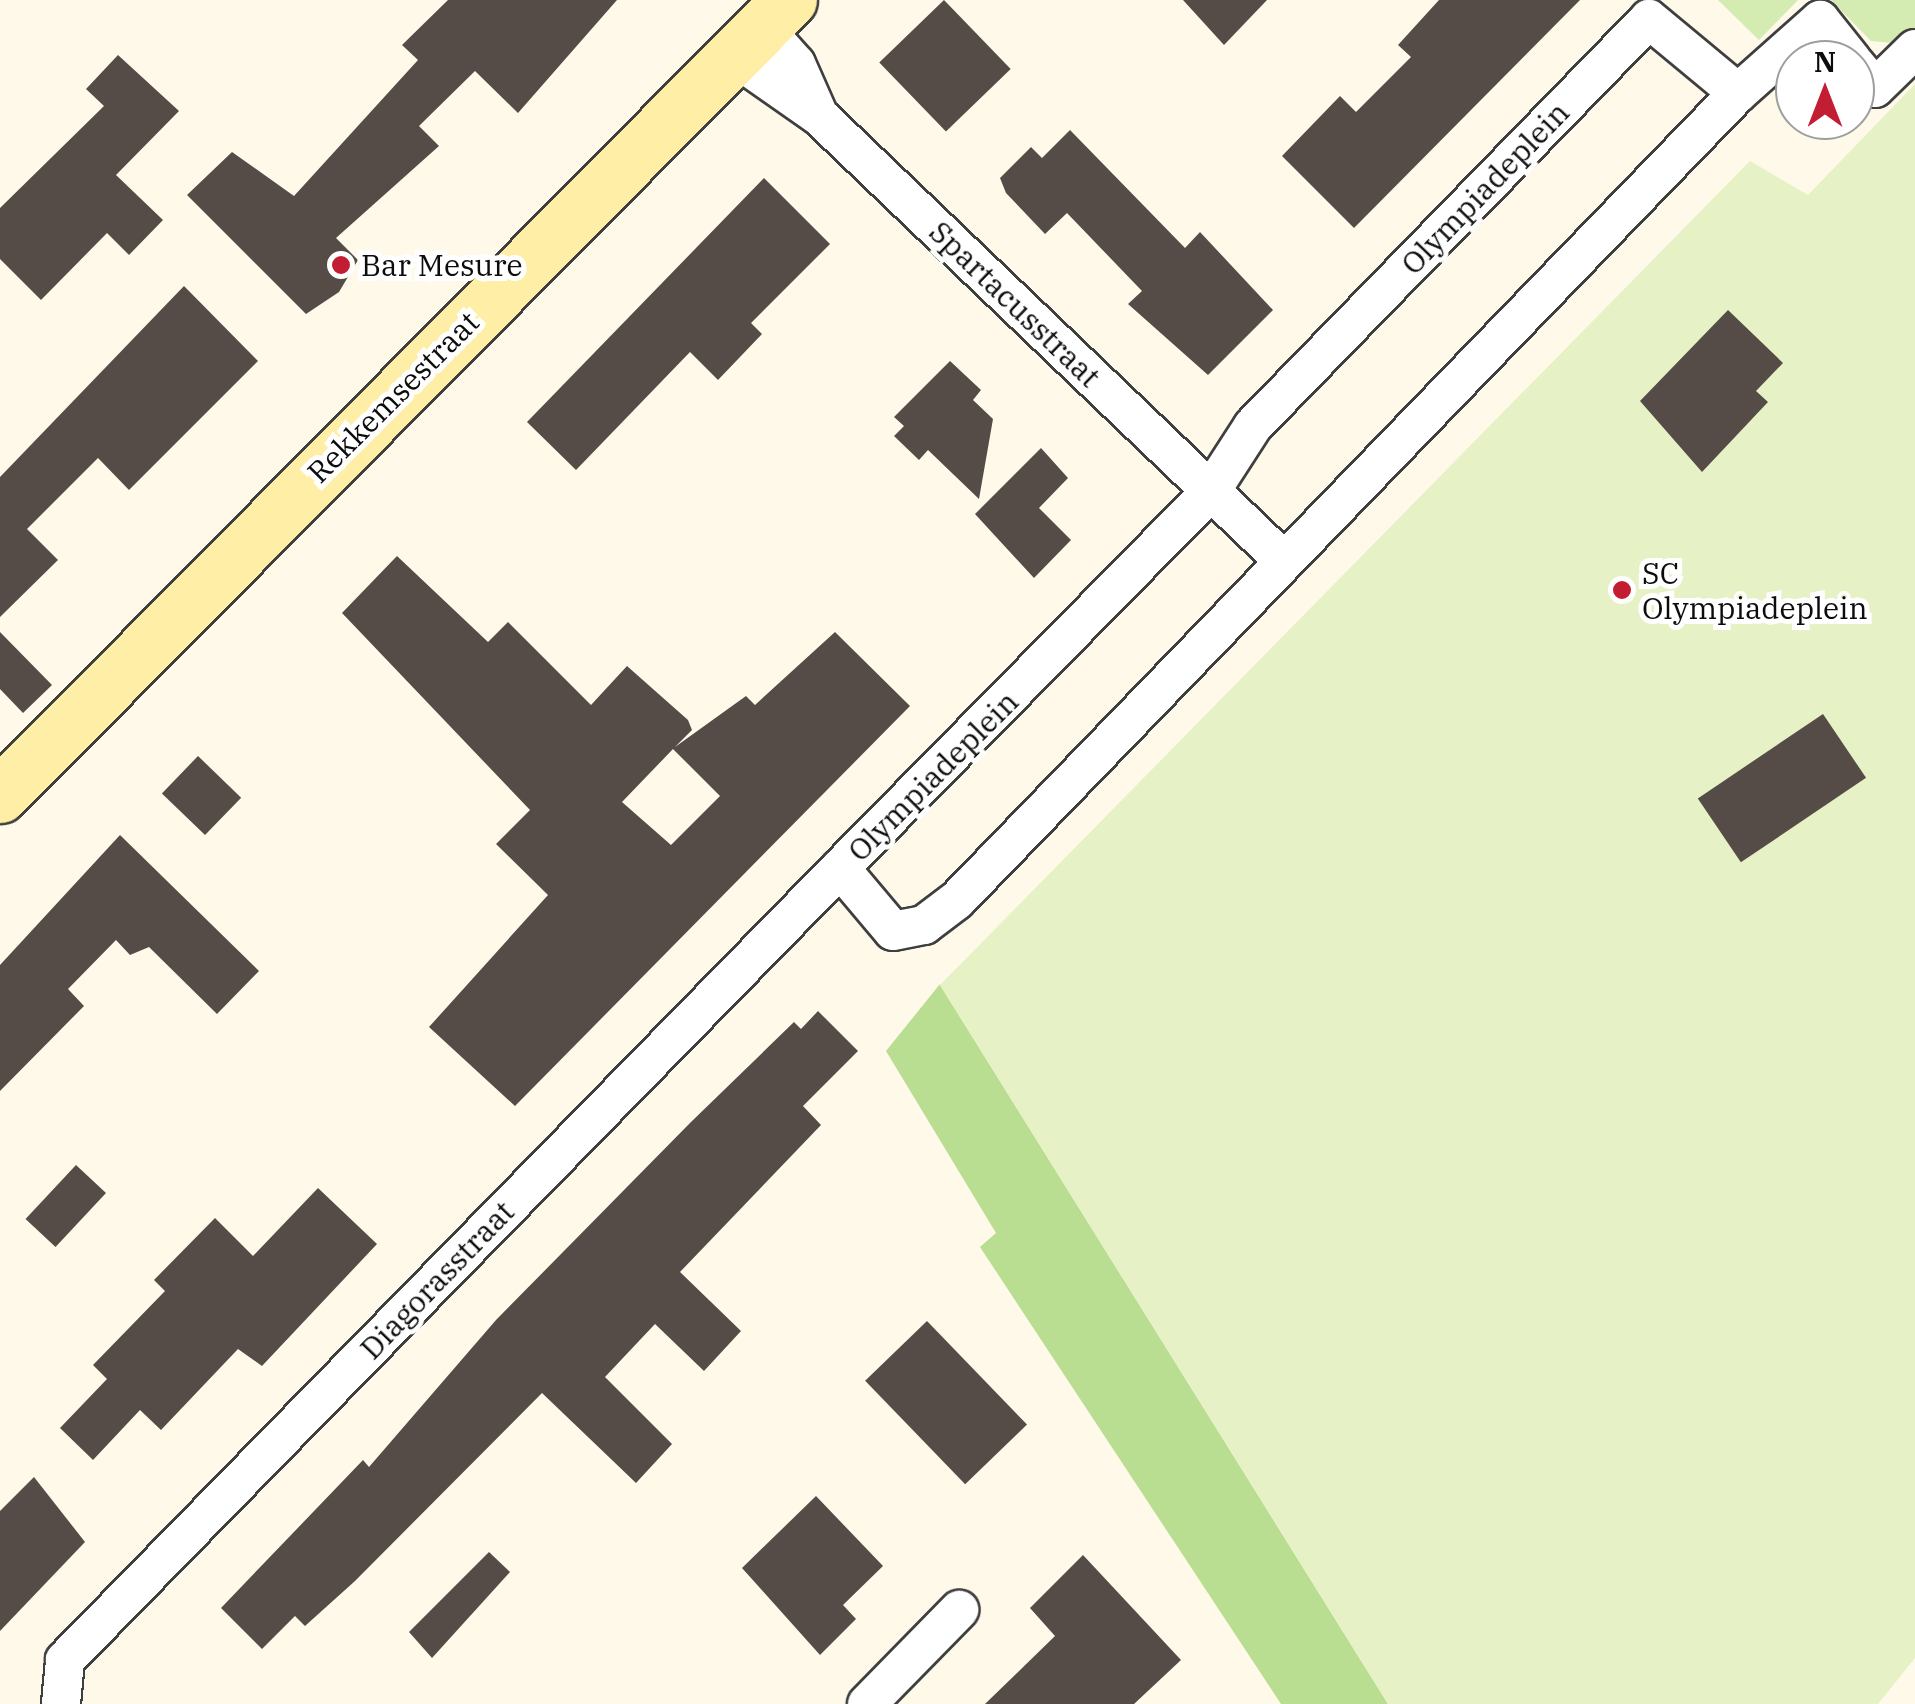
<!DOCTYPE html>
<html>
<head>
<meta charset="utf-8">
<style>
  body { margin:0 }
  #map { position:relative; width:1915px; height:1704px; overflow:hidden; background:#fff9ea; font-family:"IBM Plex Serif",serif }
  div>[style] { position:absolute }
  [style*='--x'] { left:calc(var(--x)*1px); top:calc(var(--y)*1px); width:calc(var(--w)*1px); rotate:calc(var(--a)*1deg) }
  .green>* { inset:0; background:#d4ebb2 }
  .forest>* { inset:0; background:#b9dd91 }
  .pitch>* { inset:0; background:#e6f2c5 }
  .building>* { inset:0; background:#554c48; transform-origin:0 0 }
  .roads { filter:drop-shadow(2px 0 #3f3f3f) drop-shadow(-2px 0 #3f3f3f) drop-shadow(0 2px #3f3f3f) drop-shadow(0 -2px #3f3f3f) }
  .street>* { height:38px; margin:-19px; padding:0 19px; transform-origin:19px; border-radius:19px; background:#fff }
  .secondary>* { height:55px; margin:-27.5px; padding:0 27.5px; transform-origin:27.5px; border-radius:27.5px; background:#ffeea5 }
  .dots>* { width:28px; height:28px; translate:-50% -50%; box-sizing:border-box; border:5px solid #fff; border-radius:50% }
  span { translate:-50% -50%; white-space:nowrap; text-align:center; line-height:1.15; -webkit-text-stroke:10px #fff; paint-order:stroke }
  .street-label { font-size:30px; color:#0c0c0c }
  .poi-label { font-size:30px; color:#0c0c0c }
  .left { translate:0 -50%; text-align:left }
  .north { position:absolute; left:1775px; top:40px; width:100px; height:100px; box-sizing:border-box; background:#fff; border:2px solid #9e9e9e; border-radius:50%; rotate:0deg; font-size:28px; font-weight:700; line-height:40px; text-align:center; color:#0c0c0c }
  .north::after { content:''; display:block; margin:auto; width:35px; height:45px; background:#c21d32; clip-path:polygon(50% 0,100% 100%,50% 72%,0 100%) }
</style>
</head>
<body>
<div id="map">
  <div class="green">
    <div style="clip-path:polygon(1718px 0,1798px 0,1759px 40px)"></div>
    <div style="clip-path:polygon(1831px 0,1915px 0,1915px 29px,1892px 43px,1871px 41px)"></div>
  </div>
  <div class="forest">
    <div style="clip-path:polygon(940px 984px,940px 985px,1388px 1704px,1281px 1704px,980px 1247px,996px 1233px,886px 1051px)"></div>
  </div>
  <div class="pitch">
    <div style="clip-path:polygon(1915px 84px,1915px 1658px,1878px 1704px,1388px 1704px,940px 985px,1750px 161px,1808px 195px)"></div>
  </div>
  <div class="building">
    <div style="clip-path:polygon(448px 0,617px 0,518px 113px,475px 71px,419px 126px,439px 146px,336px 238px,358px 260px,339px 292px,306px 314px,187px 195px,232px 152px,294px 196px,418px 60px,402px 45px)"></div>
    <div style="left:944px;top:0;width:96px;height:90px;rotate:46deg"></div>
    <div style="clip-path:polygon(1183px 0,1267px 0,1224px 45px)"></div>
    <div style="clip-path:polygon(1439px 0,1580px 0,1354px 228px,1282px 156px,1340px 96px,1356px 112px,1411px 57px,1398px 45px)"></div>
    <div style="clip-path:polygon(118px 55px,179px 111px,116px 175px,163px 220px,129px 255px,107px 233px,41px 300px,0 259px,0 208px,104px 106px,86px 89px)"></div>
    <div style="clip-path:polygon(1070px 130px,1185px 248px,1200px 232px,1273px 310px,1208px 375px,1128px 304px,1142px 291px,1067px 213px,1045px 234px,1006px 193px,1000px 178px,1031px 147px,1042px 158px)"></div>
    <div style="clip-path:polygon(764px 178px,830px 244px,751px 323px,762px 334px,718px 380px,690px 352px,576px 470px,527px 422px)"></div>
    <div style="clip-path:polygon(184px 286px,258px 361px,129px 490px,98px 458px,27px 529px,58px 560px,0 617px,0 477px)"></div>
    <div style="clip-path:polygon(1728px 310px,1783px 363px,1756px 391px,1768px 402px,1702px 472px,1640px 401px)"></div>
    <div style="clip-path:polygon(950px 361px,981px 390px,973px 400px,993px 419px,979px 499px,928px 450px,919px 460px,894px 436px,904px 426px,894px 417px)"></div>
    <div style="clip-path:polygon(1041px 448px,1068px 478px,1039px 508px,1071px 540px,1034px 578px,975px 514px)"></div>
    <div style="clip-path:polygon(evenodd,397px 556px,488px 642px,508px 622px,591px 705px,627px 666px,688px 720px,692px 730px,675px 747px,746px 696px,755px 705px,835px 632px,910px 706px,515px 1106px,429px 1027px,548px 895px,496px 844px,530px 810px,342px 613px,397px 556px,673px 749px,720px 796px,671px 845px,622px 802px,673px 749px)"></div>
    <div style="clip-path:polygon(0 632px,52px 685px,23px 713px,0 689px)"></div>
    <div style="left:1823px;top:714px;width:77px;height:151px;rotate:56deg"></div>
    <div style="left:198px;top:756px;width:60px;height:52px;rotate:44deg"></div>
    <div style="clip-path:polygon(120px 835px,259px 971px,217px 1014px,149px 947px,130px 955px,116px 940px,68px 989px,84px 1006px,0 1091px,0 965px)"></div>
    <div style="clip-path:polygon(818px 1011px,858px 1051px,803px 1106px,821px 1125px,680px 1272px,741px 1331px,704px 1371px,655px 1324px,605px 1377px,672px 1444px,636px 1483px,542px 1393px,355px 1581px,305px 1626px,295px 1616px,262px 1649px,221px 1608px,363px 1460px,369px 1467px,496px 1320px,691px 1122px,794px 1022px,801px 1029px)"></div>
    <div style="left:76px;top:1165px;width:41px;height:74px;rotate:43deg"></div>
    <div style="clip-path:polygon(318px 1188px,377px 1244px,262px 1366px,238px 1349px,161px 1430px,140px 1410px,93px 1460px,60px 1428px,107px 1379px,93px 1365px,165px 1291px,154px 1280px,215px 1218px,253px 1256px)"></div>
    <div style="left:927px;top:1321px;width:144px;height:86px;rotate:46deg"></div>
    <div style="clip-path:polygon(34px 1477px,85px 1542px,0 1631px,0 1511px)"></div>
    <div style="clip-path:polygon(816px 1496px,883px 1566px,843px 1605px,856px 1619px,820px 1655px,742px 1568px)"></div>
    <div style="clip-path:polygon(489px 1552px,510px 1572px,432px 1658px,409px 1632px)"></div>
    <div style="clip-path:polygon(1083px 1555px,1181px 1660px,1134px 1704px,985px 1704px,1055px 1636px,1030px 1608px)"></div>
  </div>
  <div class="roads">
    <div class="street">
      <div style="--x:762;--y:26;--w:51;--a:48.2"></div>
      <div style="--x:796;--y:64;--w:57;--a:66.1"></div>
      <div style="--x:733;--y:56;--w:105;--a:34.9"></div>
      <div style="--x:819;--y:116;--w:642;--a:43.74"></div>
      <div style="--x:1855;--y:64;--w:31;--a:50"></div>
      <div style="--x:1875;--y:88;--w:56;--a:-44.3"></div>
      <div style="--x:1738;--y:93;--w:116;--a:-140.3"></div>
      <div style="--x:1649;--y:19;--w:568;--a:134.22"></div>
      <div style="--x:1253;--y:426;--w:77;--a:122.9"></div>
      <div style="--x:1211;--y:491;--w:529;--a:134.54"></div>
      <div style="--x:840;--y:868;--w:82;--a:49.9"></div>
      <div style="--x:893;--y:931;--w:32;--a:-11"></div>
      <div style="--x:924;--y:925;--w:41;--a:-37.1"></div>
      <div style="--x:957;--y:900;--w:1123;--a:-45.94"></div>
      <div style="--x:1738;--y:93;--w:110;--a:-41.7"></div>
      <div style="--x:1820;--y:20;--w:51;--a:51.3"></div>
      <div style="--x:61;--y:1704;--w:44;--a:-84.8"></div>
      <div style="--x:65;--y:1660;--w:1108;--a:-45.62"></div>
      <div style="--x:867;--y:1704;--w:132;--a:-45.6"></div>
    </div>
    <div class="secondary">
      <div style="--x:0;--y:795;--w:1120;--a:-45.22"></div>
    </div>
  </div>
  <div class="dots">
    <div style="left:341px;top:265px;background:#c21d32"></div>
    <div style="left:1622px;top:590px;background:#c21d32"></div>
  </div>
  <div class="street-label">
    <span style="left:1485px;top:188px;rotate:-46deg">Olympiadeplein</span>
    <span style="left:1015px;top:304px;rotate:44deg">Spartacusstraat</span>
    <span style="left:393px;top:397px;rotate:-45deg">Rekkemsestraat</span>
    <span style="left:933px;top:776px;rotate:-45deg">Olympiadeplein</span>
    <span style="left:437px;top:1280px;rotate:-46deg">Diagorasstraat</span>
  </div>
  <div class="poi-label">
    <span class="left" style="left:361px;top:265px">Bar Mesure</span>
    <span class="left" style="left:1642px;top:590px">SC<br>Olympiadeplein</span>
  </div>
  <div class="north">N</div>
</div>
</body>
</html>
